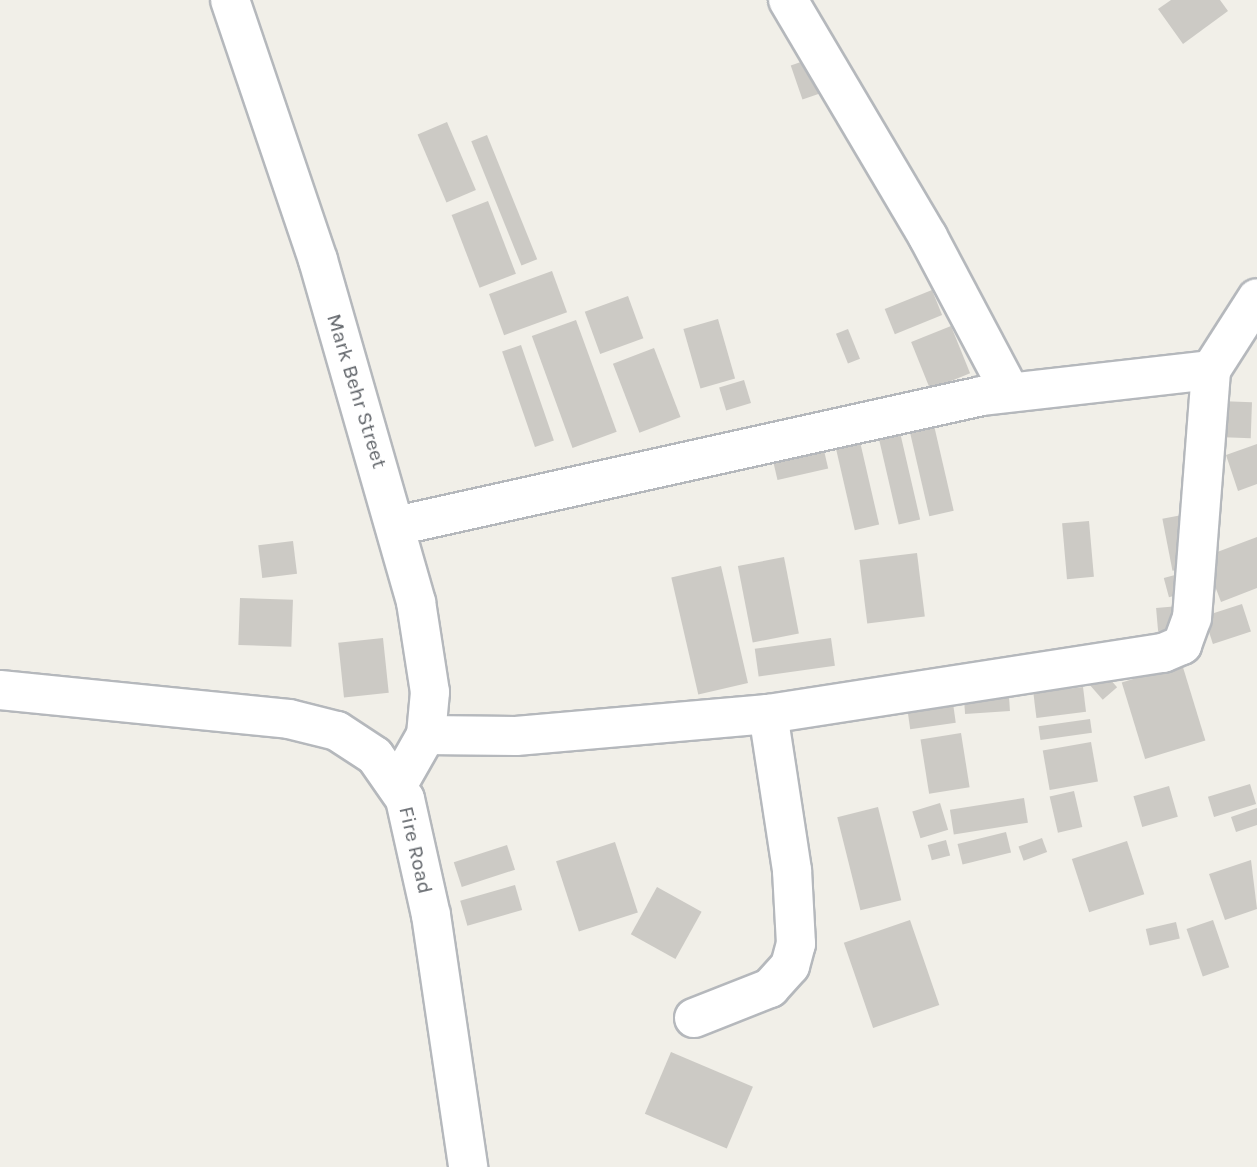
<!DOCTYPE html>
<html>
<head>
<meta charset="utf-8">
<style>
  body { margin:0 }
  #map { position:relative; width:1257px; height:1167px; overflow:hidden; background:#f1efe8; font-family:Karla,sans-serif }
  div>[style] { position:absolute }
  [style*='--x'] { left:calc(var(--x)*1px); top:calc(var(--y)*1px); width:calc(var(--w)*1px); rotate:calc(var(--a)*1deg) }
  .building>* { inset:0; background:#cccac5; transform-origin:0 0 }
  .roads { filter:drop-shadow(2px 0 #b5b8bc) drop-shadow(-2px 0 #b5b8bc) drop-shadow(0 2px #b5b8bc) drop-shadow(0 -2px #b5b8bc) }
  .minor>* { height:38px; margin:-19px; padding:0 19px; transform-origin:19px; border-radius:19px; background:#fff }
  span { translate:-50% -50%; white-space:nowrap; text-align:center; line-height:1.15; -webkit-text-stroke:6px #fff; paint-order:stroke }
  .street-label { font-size:21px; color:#5f6368 }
</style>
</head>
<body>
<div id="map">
  <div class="building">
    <div style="clip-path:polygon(1171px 0,1220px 0,1228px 11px,1183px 44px,1158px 9px)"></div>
    <div style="left:821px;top:55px;width:36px;height:32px;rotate:71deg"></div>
    <div style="left:447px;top:122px;width:74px;height:32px;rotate:67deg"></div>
    <div style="left:487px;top:135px;width:134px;height:17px;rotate:68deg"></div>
    <div style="left:488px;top:201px;width:78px;height:39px;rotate:69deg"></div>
    <div style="left:552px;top:271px;width:44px;height:67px;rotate:70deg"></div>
    <div style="left:932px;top:290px;width:27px;height:51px;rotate:68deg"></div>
    <div style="left:628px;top:296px;width:45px;height:46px;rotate:70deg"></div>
    <div style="left:718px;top:319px;width:62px;height:36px;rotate:74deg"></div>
    <div style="left:576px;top:320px;width:119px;height:47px;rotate:70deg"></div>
    <div style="left:951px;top:326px;width:51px;height:43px;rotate:68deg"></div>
    <div style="left:848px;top:329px;width:32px;height:13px;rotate:68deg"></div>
    <div style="left:521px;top:345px;width:101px;height:20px;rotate:71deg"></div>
    <div style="left:654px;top:348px;width:74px;height:44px;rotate:69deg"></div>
    <div style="left:744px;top:380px;width:24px;height:26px;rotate:73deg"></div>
    <div style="left:1219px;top:401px;width:33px;height:36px;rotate:2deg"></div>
    <div style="left:933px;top:421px;width:92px;height:25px;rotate:77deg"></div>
    <div style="left:899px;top:428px;width:94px;height:22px;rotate:77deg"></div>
    <div style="left:858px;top:433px;width:94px;height:25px;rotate:77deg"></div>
    <div style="clip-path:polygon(1257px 444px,1257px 484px,1238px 491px,1226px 455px)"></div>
    <div style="left:823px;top:446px;width:23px;height:52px;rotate:77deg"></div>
    <div style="left:1182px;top:515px;width:53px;height:20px;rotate:79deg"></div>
    <div style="left:1089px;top:521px;width:56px;height:27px;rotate:85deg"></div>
    <div style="clip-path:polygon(1257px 537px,1257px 588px,1221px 602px,1204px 557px)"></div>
    <div style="left:293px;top:541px;width:33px;height:35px;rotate:83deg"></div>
    <div style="left:917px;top:553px;width:64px;height:58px;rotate:83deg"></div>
    <div style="left:784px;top:557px;width:78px;height:47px;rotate:79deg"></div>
    <div style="left:721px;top:566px;width:120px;height:51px;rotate:77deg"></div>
    <div style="left:1186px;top:572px;width:20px;height:23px;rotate:75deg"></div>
    <div style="left:240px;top:598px;width:53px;height:47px;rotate:2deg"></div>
    <div style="left:1242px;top:604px;width:29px;height:40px;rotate:72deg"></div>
    <div style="left:1179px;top:606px;width:23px;height:23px;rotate:85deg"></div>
    <div style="left:383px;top:638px;width:55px;height:45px;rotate:84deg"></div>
    <div style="left:831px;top:638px;width:28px;height:77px;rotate:82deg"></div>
    <div style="left:1182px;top:664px;width:80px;height:63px;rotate:73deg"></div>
    <div style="left:1102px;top:670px;width:23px;height:19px;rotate:49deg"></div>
    <div style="left:1083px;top:687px;width:25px;height:50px;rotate:83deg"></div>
    <div style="left:952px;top:696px;width:27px;height:46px;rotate:82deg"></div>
    <div style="left:1009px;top:697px;width:14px;height:45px;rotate:86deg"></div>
    <div style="left:1090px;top:719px;width:14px;height:52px;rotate:82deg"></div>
    <div style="left:961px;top:733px;width:55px;height:41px;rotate:81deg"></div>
    <div style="left:1091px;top:742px;width:40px;height:49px;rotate:80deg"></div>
    <div style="left:1250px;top:784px;width:21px;height:44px;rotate:73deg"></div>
    <div style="left:1169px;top:786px;width:32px;height:37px;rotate:74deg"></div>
    <div style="left:1074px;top:791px;width:37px;height:25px;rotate:77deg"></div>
    <div style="left:1024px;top:798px;width:25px;height:75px;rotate:81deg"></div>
    <div style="left:940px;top:803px;width:28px;height:29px;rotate:73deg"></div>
    <div style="left:878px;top:807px;width:96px;height:42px;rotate:76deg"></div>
    <div style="clip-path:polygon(1257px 808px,1257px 825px,1236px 832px,1231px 817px)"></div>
    <div style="left:1006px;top:832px;width:21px;height:50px;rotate:76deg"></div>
    <div style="left:1042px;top:838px;width:15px;height:25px;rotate:70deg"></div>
    <div style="left:946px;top:840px;width:16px;height:19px;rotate:75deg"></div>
    <div style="left:1127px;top:841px;width:56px;height:58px;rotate:72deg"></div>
    <div style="left:615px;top:842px;width:74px;height:62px;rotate:72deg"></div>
    <div style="left:507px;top:845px;width:26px;height:56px;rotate:72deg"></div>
    <div style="clip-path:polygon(1251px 860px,1257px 909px,1225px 920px,1209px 874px)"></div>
    <div style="left:515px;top:885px;width:26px;height:57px;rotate:74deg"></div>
    <div style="left:657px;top:887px;width:51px;height:54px;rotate:29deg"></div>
    <div style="left:910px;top:920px;width:90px;height:70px;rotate:71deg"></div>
    <div style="left:1213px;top:920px;width:50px;height:28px;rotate:71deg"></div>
    <div style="left:1176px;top:922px;width:17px;height:31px;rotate:77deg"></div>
    <div style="left:671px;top:1052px;width:89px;height:67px;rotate:23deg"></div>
  </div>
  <div class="roads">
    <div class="minor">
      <div style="--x:230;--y:0;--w:274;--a:71.3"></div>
      <div style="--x:318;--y:260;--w:356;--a:74"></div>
      <div style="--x:416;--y:602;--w:91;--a:81.2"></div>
      <div style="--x:430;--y:692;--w:43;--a:95.3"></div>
      <div style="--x:426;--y:735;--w:59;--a:119.6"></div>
      <div style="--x:788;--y:0;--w:275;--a:59.4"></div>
      <div style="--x:928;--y:237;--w:175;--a:62.1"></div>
      <div style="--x:396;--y:526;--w:600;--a:-12.51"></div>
      <div style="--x:982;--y:396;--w:230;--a:-6.5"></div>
      <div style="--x:0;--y:690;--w:290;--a:5.7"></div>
      <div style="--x:289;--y:719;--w:49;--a:14"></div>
      <div style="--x:337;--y:731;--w:45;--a:33.3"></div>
      <div style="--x:375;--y:756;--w:52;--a:55.1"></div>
      <div style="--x:405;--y:799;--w:119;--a:77.4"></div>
      <div style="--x:431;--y:915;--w:255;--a:81.6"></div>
      <div style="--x:426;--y:735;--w:90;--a:0.6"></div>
      <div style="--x:516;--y:736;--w:253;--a:-5"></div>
      <div style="--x:768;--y:714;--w:400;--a:-8.8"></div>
      <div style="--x:1163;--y:653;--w:21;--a:-23"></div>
      <div style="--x:1182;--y:645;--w:29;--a:-70"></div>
      <div style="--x:1192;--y:618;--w:249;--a:-85.6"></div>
      <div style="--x:1211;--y:370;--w:85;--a:-57.4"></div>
      <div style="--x:694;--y:1018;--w:82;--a:-21.5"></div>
      <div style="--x:770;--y:988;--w:30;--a:-48"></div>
      <div style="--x:790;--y:966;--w:23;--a:-75"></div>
      <div style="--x:796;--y:944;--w:74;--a:-93.1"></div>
      <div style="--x:792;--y:870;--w:158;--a:-98.7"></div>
    </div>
  </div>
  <div class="street-label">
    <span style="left:357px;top:391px;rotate:73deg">Mark Behr Street</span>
    <span style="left:416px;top:850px;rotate:77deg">Fire Road</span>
  </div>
</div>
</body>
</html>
